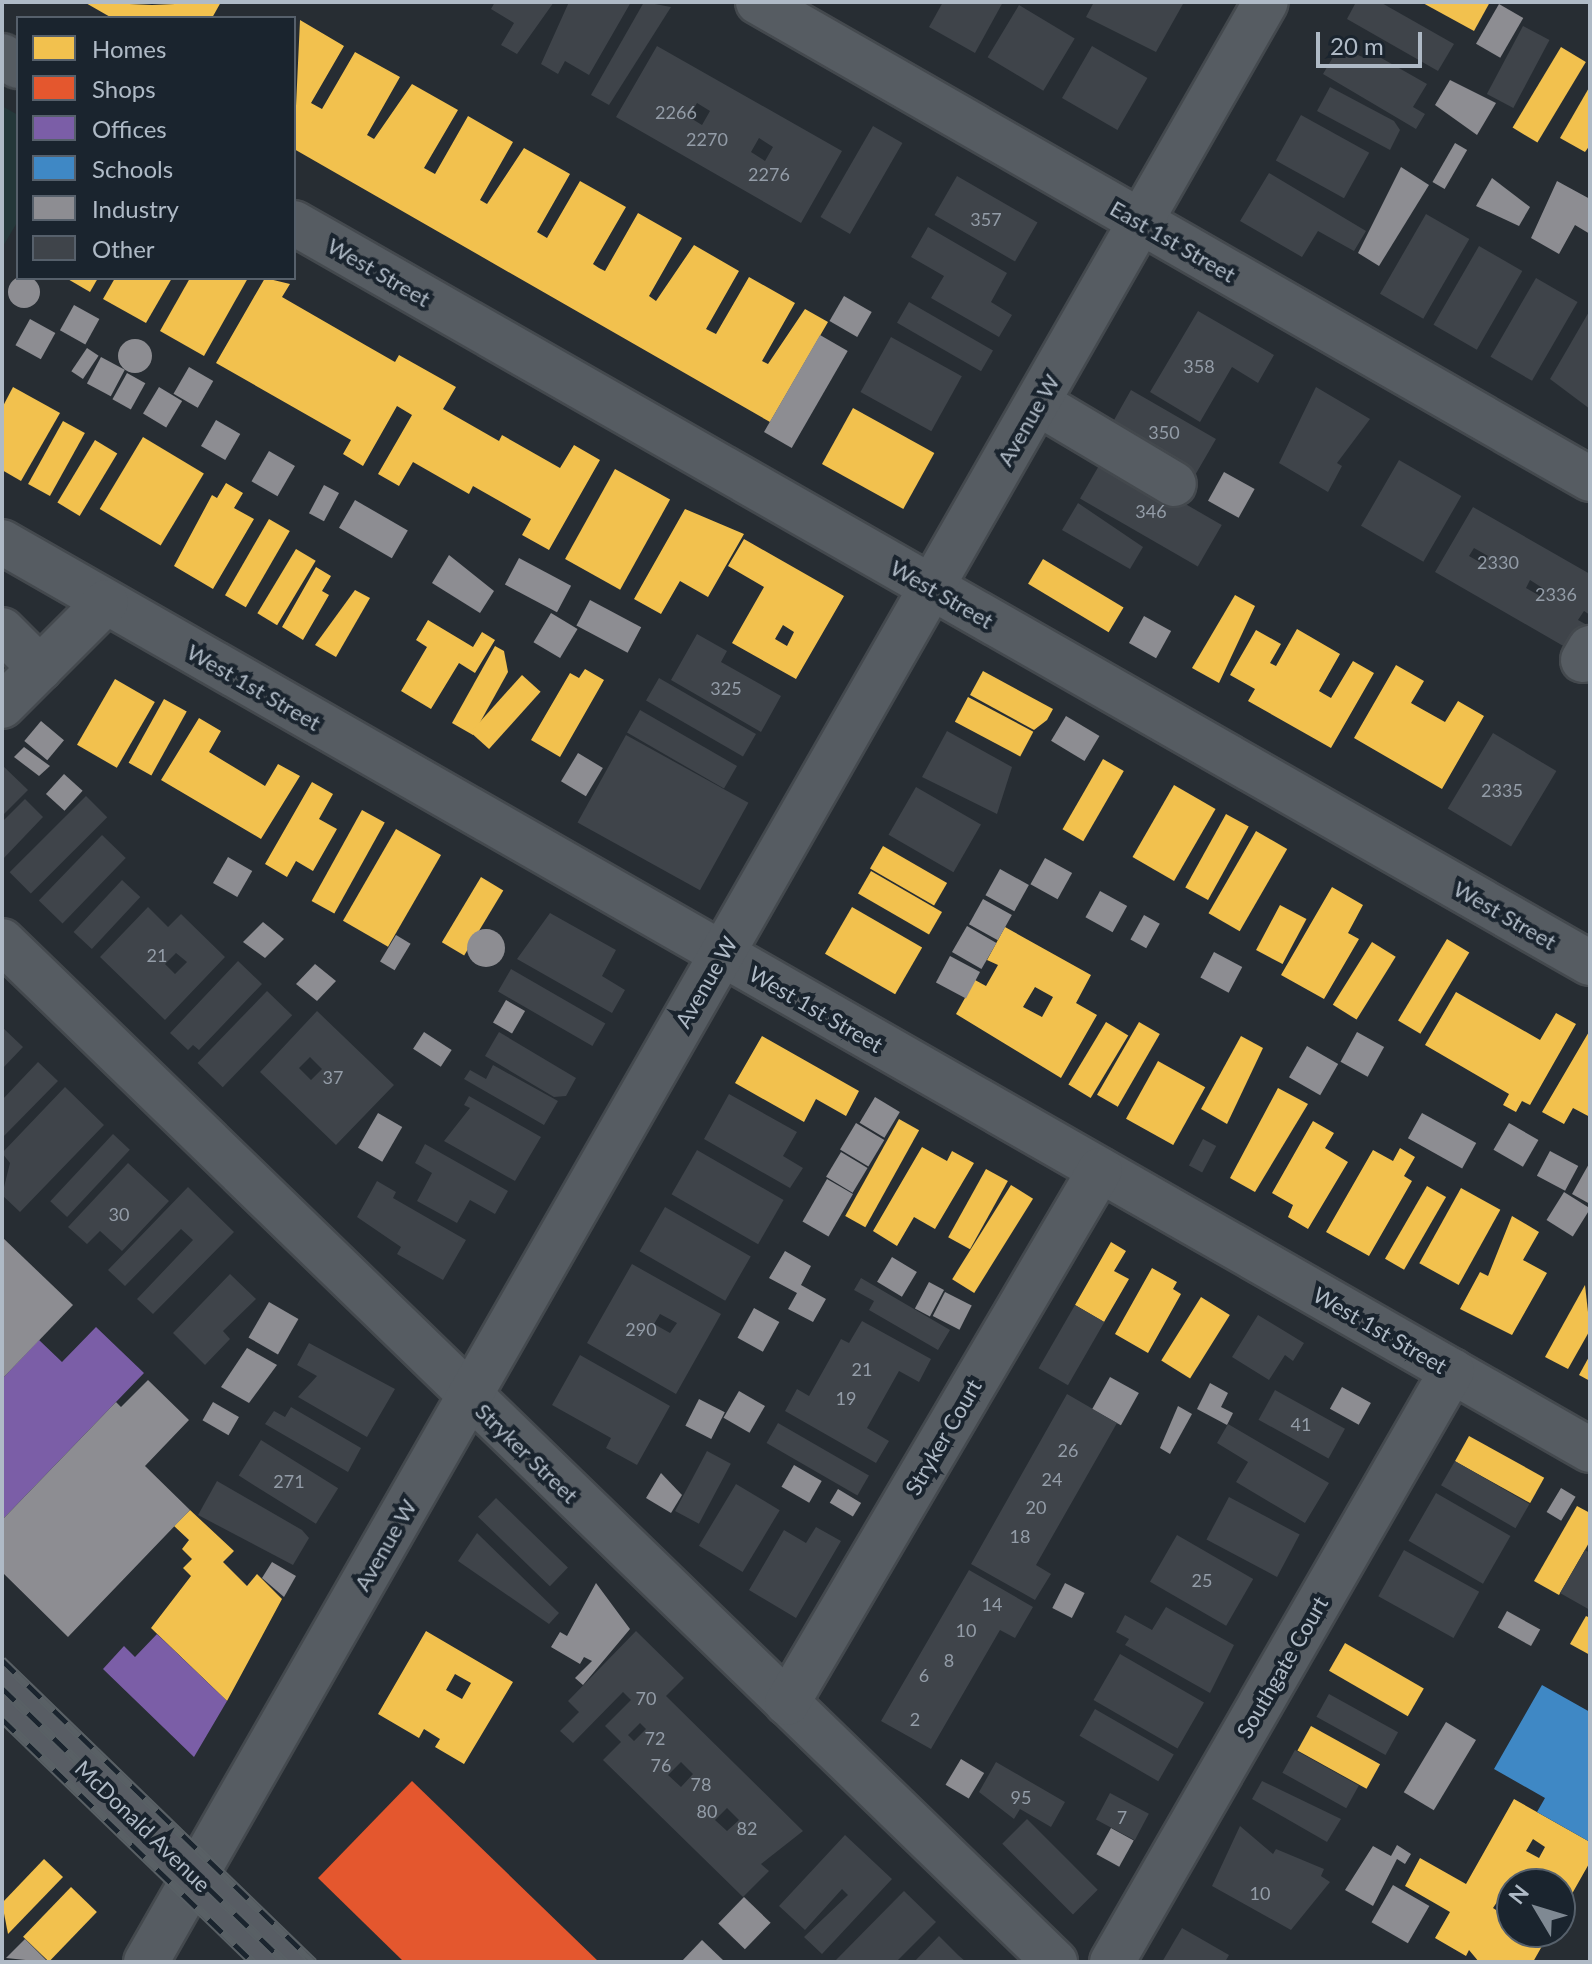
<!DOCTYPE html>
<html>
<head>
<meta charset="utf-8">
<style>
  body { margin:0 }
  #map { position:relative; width:1592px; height:1964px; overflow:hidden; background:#272d33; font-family:Lato,sans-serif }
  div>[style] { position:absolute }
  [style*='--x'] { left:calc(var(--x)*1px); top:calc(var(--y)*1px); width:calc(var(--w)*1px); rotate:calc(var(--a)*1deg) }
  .green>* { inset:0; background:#243739 }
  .homes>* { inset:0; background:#f2c14e; transform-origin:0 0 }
  .shops>* { inset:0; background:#e4572e }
  .offices>* { inset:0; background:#7b5ea7 }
  .schools>* { inset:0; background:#3f88c5 }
  .industry>* { inset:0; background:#8d8d92; transform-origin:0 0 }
  .round { border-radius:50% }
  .building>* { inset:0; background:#3f444a; transform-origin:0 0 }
  .roads { filter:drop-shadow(2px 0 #44494e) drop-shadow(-2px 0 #44494e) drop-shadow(0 2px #44494e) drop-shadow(0 -2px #44494e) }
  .minor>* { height:44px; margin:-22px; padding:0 22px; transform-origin:22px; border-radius:22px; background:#565c62 }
  .major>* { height:44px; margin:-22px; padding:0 22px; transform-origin:22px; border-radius:22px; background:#585d64 }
  .rail>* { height:9px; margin-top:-4.5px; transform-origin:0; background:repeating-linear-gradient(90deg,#1a242e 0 18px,#596065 0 36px); box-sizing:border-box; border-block:2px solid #596065 }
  span { translate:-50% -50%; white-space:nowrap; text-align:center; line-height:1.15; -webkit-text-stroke:8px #1a242e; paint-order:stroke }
  .number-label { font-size:18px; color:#939ca7 }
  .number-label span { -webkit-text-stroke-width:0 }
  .street-label { font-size:22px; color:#afbac6 }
  .frame { position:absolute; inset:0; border:4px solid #afbac6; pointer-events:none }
  .legend { position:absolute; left:16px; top:16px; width:280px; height:264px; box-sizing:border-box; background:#1a242e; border:2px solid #56606b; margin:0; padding:10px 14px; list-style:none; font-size:24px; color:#afbac6 }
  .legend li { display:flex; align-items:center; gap:16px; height:40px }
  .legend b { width:40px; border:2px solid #56606b }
  .north { position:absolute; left:1496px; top:1868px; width:80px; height:80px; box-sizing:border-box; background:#1a242e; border:2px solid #56606b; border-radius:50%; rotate:308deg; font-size:22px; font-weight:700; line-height:32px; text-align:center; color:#afbac6 }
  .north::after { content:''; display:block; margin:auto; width:28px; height:36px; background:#7f8993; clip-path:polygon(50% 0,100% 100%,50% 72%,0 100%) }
  .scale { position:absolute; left:1316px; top:32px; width:106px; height:36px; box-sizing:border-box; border:4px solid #afbac6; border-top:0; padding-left:10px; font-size:24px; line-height:28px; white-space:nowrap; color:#afbac6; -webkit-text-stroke:6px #1a242e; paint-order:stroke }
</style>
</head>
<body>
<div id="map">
  <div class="green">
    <div style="clip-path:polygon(2px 106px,18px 115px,18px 221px,2px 248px)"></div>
  </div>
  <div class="homes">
    <div style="clip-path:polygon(84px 2px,152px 5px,221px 2px,212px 18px,112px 18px)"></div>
    <div style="clip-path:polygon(1421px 2px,1490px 2px,1474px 31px)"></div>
    <div style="clip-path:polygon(300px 20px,344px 46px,311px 103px,322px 109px,355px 52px,400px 77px,367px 135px,374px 139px,412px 84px,458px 110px,424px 168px,435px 174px,468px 116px,513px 142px,480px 200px,487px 204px,524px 148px,570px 174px,537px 232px,547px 238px,580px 181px,626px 207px,593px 264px,599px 268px,605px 271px,638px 213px,682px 238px,649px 296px,656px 301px,694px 245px,739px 271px,706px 329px,716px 334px,749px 277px,795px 303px,762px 361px,768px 364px,805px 309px,828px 322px,770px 422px,294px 149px)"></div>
    <div style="left:1561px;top:47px;width:29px;height:94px;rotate:31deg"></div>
    <div style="clip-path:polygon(1590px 86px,1590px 145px,1585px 152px,1560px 138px)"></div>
    <div style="clip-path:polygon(66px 278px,98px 278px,90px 292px)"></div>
    <div style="clip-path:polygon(115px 278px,172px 278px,146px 323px,103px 299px)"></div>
    <div style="clip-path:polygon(190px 278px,248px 278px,204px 356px,160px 331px)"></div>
    <div style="clip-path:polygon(265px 278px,290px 284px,282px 297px,367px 346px,395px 362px,399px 355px,456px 387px,443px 409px,499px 441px,502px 435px,560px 468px,574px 445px,600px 460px,549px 550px,522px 535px,531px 519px,473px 486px,469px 494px,413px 462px,399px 486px,378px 474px,412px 415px,397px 406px,363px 466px,343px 454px,351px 440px,216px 363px)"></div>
    <div style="clip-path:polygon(13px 387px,60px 413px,21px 481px,2px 470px,2px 408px)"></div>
    <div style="left:853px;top:408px;width:93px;height:64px;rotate:29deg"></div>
    <div style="left:63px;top:421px;width:25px;height:72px;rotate:29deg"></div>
    <div style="left:143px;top:437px;width:71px;height:84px;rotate:31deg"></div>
    <div style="left:95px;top:440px;width:26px;height:73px;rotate:31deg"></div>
    <div style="left:615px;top:469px;width:63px;height:103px;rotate:29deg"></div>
    <div style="clip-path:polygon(226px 483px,243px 493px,234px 508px,254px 519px,213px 589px,174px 566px,212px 495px,217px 498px)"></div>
    <div style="clip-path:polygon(685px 509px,744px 534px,708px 597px,680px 581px,661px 614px,634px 599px)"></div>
    <div style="left:269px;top:519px;width:24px;height:88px;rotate:30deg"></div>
    <div style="clip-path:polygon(evenodd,744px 539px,844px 596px,796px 679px,732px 643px,764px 587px,728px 566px,744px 539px,783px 625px,794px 632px,787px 646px,775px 639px,783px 625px)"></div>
    <div style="left:296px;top:549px;width:23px;height:75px;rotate:31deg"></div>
    <div style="left:1043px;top:559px;width:94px;height:29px;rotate:31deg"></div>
    <div style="clip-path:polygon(316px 567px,331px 576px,322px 591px,329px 595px,303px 640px,282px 627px)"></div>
    <div style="clip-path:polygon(355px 590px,370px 598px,336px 657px,315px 645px)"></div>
    <div style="clip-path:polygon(1235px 595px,1255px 606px,1219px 683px,1192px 668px)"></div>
    <div style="clip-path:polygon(428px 620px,473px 647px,482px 632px,495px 640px,475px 673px,459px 663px,431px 709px,401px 691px,427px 647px,416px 640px)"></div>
    <div style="clip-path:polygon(1297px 629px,1340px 654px,1319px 691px,1324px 694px,1331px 698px,1353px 661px,1374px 673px,1331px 748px,1248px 701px,1255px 689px,1230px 675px,1256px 630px,1281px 644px,1270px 663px,1276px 666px)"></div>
    <div style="clip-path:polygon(495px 646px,504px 651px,508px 672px,473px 735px,452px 723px)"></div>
    <div style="clip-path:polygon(1396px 665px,1424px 681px,1411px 703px,1445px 722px,1458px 701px,1484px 716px,1442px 789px,1354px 738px)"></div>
    <div style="clip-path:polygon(585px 669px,604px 680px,560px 757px,531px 740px,570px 673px,579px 678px)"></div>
    <div style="clip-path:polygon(983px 671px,1053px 709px,1047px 720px,1034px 730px,970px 695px)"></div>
    <div style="left:522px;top:675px;width:25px;height:77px;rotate:42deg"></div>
    <div style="left:115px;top:679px;width:46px;height:76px;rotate:30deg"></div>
    <div style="left:968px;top:697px;width:74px;height:28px;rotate:28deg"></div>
    <div style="left:164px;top:699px;width:26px;height:73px;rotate:29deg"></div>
    <div style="clip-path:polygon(199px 718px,221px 731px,209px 752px,265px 786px,278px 764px,300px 776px,261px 839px,161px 780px)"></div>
    <div style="left:1103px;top:759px;width:24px;height:81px;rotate:30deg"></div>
    <div style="clip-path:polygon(312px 782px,333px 794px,319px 819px,337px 829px,313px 871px,296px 861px,287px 877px,265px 864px)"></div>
    <div style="left:1174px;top:785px;width:48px;height:83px;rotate:30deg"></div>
    <div style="left:362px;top:810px;width:26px;height:104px;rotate:29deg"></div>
    <div style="left:1226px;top:814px;width:26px;height:84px;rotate:29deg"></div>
    <div style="left:396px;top:829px;width:52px;height:106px;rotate:30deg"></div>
    <div style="left:1256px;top:831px;width:36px;height:95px;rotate:30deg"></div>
    <div style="left:883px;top:846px;width:74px;height:26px;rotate:30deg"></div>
    <div style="left:871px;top:871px;width:82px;height:26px;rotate:30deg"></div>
    <div style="left:481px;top:877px;width:26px;height:76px;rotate:31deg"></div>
    <div style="clip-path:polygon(1332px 887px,1363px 905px,1348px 933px,1359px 939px,1324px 999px,1281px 975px)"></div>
    <div style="left:1280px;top:905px;width:30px;height:51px;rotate:28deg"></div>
    <div style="left:852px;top:907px;width:81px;height:54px;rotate:30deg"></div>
    <div style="clip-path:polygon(evenodd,1005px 927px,1091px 975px,1076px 1003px,1097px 1015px,1061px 1078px,956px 1014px,975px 980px,986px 986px,998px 965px,987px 960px,1005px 927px,1035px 987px,1053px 997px,1042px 1017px,1023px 1007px,1035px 987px)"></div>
    <div style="left:1447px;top:939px;width:26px;height:95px;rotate:31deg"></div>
    <div style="left:1372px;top:942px;width:28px;height:74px;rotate:32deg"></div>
    <div style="clip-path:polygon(1456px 992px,1540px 1040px,1556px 1013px,1576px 1024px,1530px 1105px,1522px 1101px,1516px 1112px,1503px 1105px,1509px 1094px,1425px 1045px)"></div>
    <div style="left:1106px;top:1022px;width:26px;height:73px;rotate:31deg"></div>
    <div style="left:1139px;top:1022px;width:24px;height:84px;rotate:30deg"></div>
    <div style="clip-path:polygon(1590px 1030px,1590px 1117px,1573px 1108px,1564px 1124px,1542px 1112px)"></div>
    <div style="clip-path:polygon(762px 1036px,859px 1091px,846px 1116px,816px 1099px,804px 1122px,735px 1083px)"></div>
    <div style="clip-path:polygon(1241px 1036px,1263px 1048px,1227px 1124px,1201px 1109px)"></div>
    <div style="left:1158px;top:1061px;width:54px;height:66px;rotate:29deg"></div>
    <div style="clip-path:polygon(1278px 1088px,1308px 1104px,1255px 1192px,1230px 1178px)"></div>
    <div style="left:899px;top:1119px;width:23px;height:111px;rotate:29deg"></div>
    <div style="clip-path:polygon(1313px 1121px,1334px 1133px,1325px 1148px,1348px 1162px,1308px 1229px,1288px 1217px,1293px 1205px,1272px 1193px)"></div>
    <div style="clip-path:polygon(922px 1147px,947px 1161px,952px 1151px,974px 1163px,935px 1229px,914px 1217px,897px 1246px,873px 1231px)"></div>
    <div style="clip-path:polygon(1400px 1148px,1415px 1157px,1404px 1176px,1412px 1181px,1369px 1256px,1326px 1232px,1373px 1150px,1393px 1161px)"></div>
    <div style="left:986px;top:1169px;width:25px;height:78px;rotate:29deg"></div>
    <div style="left:1011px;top:1185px;width:26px;height:111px;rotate:32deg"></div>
    <div style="left:1427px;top:1186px;width:22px;height:84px;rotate:30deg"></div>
    <div style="left:1461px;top:1188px;width:45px;height:86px;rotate:29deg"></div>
    <div style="clip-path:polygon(1512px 1216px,1539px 1232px,1523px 1260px,1547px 1273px,1512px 1335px,1460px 1309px,1480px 1272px,1488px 1276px)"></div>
    <div style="clip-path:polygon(1111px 1242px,1126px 1251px,1114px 1271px,1129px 1279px,1104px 1322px,1075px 1305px)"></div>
    <div style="clip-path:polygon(1152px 1268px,1177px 1282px,1173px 1289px,1181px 1294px,1148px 1353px,1115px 1334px)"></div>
    <div style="clip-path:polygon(1585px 1285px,1590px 1330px,1568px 1369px,1545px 1357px)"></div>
    <div style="left:1201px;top:1297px;width:34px;height:75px;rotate:32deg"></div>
    <div style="clip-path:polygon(1590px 1355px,1590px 1381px,1579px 1375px)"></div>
    <div style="left:1469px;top:1436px;width:86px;height:29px;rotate:29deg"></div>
    <div style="clip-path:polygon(1577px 1506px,1590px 1513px,1590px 1541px,1559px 1595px,1534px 1581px)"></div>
    <div style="clip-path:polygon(190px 1510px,234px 1551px,223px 1562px,247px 1586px,257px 1574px,282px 1599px,227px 1701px,151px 1628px,191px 1576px,183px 1568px,192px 1559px,182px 1549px,189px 1540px,174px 1526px)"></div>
    <div style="clip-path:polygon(1586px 1616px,1590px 1618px,1590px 1655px,1570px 1644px)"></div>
    <div style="clip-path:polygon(evenodd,426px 1631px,513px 1682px,464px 1764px,435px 1747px,440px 1739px,424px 1729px,419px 1738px,378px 1714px,426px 1631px,455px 1674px,471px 1683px,462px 1699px,446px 1690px,455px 1674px)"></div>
    <div style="left:1345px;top:1643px;width:91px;height:32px;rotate:30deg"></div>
    <div style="left:1311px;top:1726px;width:79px;height:28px;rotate:29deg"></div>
    <div style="clip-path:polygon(evenodd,1514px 1799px,1590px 1842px,1590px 1862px,1560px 1915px,1560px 1884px,1512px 1884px,1512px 1902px,1501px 1896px,1493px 1908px,1505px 1916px,1512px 1906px,1512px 1932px,1550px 1932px,1533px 1962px,1479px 1962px,1469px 1950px,1466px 1956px,1435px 1938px,1450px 1912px,1405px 1886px,1420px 1858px,1466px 1884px,1514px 1799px,1533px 1839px,1545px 1847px,1539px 1858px,1526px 1851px,1533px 1839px)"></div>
    <div style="clip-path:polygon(44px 1859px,63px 1877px,8px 1934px,2px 1903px)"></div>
    <div style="left:71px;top:1887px;width:36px;height:69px;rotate:44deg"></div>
  </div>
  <div class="shops">
    <div style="clip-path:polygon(412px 1781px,599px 1962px,404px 1962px,318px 1878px)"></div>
  </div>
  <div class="offices">
    <div style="clip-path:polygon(96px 1327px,144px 1373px,2px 1520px,2px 1379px,39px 1340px,62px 1362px)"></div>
    <div style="clip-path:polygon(157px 1634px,227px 1701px,194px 1757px,103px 1669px,124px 1646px,135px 1657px)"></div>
  </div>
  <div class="schools">
    <div style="clip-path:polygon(1542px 1685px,1590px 1712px,1590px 1842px,1537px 1812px,1545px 1798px,1494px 1769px)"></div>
  </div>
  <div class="industry">
    <div style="left:1499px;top:4px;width:28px;height:46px;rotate:30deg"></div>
    <div style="clip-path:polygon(1450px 80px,1496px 103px,1477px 135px,1435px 105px)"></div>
    <div style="left:1455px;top:143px;width:14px;height:45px;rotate:30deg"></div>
    <div style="clip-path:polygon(1401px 167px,1429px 185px,1379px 266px,1358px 253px)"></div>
    <div style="clip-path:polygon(1492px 178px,1530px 207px,1519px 226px,1476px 206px)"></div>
    <div style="clip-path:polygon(1557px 181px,1590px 199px,1590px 234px,1575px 225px,1559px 254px,1531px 238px)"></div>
    <div class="round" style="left:8px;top:276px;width:32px;height:32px"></div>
    <div style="left:844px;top:296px;width:32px;height:29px;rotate:30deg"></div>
    <div style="left:74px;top:305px;width:29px;height:29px;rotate:29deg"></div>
    <div style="left:30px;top:319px;width:29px;height:30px;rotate:29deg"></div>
    <div style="left:820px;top:335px;width:32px;height:112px;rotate:30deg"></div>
    <div class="round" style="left:118px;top:339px;width:34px;height:34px"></div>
    <div style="left:87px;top:348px;width:14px;height:28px;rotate:34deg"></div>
    <div style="left:101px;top:357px;width:27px;height:30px;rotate:28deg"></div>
    <div style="left:189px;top:367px;width:28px;height:31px;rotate:30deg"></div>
    <div style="left:127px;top:373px;width:21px;height:30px;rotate:29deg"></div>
    <div style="left:159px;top:387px;width:27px;height:31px;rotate:31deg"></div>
    <div style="left:216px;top:420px;width:28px;height:30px;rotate:30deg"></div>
    <div style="left:269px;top:451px;width:30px;height:35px;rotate:30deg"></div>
    <div style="left:1224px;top:472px;width:35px;height:33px;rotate:29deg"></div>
    <div style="left:324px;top:485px;width:17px;height:32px;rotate:28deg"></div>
    <div style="left:355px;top:500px;width:61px;height:32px;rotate:30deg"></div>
    <div style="clip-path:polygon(449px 555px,494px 591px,480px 613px,432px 583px)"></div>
    <div style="left:519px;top:558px;width:59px;height:30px;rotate:28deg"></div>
    <div style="left:590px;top:600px;width:58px;height:29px;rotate:28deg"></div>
    <div style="left:551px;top:613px;width:31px;height:34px;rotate:31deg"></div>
    <div style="left:1144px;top:616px;width:31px;height:31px;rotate:29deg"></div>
    <div style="left:1066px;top:716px;width:39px;height:29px;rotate:31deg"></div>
    <div style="left:41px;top:721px;width:30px;height:26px;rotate:40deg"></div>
    <div style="clip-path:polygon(24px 747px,50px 766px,39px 776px,14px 757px)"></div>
    <div style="left:578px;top:753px;width:29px;height:33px;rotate:31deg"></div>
    <div style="left:64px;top:774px;width:25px;height:27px;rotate:42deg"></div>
    <div style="left:228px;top:857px;width:28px;height:30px;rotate:30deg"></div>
    <div style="left:1045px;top:858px;width:31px;height:30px;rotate:29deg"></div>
    <div style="left:1000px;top:869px;width:33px;height:30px;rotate:29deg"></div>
    <div style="left:1100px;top:891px;width:31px;height:30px;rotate:29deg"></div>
    <div style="left:983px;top:899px;width:33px;height:29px;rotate:29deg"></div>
    <div style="left:1144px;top:915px;width:18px;height:28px;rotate:29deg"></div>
    <div style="clip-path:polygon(263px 922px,284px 939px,265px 958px,243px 942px)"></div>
    <div style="left:967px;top:926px;width:34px;height:30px;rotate:30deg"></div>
    <div class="round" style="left:467px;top:929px;width:38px;height:38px"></div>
    <div style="left:396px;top:935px;width:17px;height:31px;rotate:31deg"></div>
    <div style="left:1214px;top:952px;width:32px;height:29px;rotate:28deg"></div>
    <div style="left:950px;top:956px;width:34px;height:30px;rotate:28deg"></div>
    <div style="clip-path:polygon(315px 964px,336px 981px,317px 1001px,296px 984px)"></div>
    <div style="left:506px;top:1000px;width:22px;height:26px;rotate:30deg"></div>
    <div style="left:424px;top:1032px;width:33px;height:20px;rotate:33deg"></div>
    <div style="left:1357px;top:1032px;width:31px;height:34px;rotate:29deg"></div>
    <div style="left:1307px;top:1046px;width:36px;height:36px;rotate:30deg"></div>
    <div style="left:875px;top:1097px;width:29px;height:30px;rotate:31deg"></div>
    <div style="left:378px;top:1113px;width:28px;height:40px;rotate:30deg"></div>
    <div style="left:1422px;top:1113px;width:62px;height:29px;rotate:29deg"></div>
    <div style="left:856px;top:1123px;width:33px;height:31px;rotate:31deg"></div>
    <div style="left:1509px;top:1123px;width:34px;height:31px;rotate:30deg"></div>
    <div style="left:1550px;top:1151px;width:32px;height:28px;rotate:28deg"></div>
    <div style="left:841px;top:1152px;width:31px;height:29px;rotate:31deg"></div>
    <div style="clip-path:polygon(1590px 1162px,1590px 1204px,1572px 1194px)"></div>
    <div style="left:827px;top:1179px;width:30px;height:49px;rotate:30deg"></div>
    <div style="left:1564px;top:1192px;width:31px;height:33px;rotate:32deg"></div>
    <div style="clip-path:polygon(2px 1237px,73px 1305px,2px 1379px)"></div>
    <div style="clip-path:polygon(785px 1251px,811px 1266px,801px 1285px,826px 1299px,813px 1322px,788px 1309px,797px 1293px,769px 1278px)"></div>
    <div style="left:892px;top:1257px;width:29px;height:29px;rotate:31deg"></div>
    <div style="left:929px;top:1282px;width:17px;height:30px;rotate:28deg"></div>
    <div style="left:945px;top:1292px;width:30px;height:27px;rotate:27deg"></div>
    <div style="left:269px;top:1302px;width:34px;height:41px;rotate:30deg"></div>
    <div style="left:754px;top:1308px;width:29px;height:34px;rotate:29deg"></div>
    <div style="clip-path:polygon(247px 1348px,277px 1365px,249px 1403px,221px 1387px)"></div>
    <div style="left:1110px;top:1377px;width:33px;height:37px;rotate:29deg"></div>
    <div style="clip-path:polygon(148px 1380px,189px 1420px,145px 1466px,190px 1510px,68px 1637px,2px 1572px,2px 1520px,116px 1402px,121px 1407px)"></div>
    <div style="clip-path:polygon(1210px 1383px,1228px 1393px,1221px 1407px,1233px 1413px,1227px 1425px,1197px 1409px)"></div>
    <div style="left:1342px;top:1387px;width:33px;height:25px;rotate:29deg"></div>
    <div style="left:739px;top:1391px;width:30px;height:31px;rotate:30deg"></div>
    <div style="left:699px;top:1399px;width:29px;height:30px;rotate:27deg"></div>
    <div style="left:213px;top:1402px;width:30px;height:21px;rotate:30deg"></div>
    <div style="clip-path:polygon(1178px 1406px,1192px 1414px,1170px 1454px,1160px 1448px)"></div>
    <div style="left:794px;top:1465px;width:32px;height:25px;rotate:30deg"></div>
    <div style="clip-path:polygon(661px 1473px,682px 1495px,671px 1513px,646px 1498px)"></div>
    <div style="left:1561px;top:1488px;width:17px;height:28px;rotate:31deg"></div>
    <div style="left:838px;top:1489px;width:27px;height:16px;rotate:31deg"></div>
    <div style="clip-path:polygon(272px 1562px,296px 1576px,284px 1597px,262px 1578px)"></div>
    <div style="clip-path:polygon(596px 1583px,630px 1629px,583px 1685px,575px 1678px,592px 1661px,584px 1657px,580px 1664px,551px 1647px,560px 1632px,567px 1636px)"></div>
    <div style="left:1065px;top:1583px;width:22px;height:28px;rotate:27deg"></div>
    <div style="left:1507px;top:1611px;width:38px;height:19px;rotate:29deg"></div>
    <div style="left:1446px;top:1722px;width:35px;height:82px;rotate:31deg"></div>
    <div style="left:961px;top:1759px;width:27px;height:30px;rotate:31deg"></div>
    <div style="left:1111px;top:1828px;width:26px;height:30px;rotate:29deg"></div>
    <div style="clip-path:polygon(1397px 1845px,1411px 1854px,1405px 1864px,1397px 1859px,1373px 1906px,1345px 1890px,1373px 1846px,1391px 1856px)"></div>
    <div style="left:1393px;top:1885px;width:42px;height:43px;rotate:30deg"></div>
    <div style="left:744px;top:1897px;width:37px;height:37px;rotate:44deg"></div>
    <div style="clip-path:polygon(25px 1939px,47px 1961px,45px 1962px,6px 1958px)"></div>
    <div style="clip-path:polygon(702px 1940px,725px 1962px,681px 1962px)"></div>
  </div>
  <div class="building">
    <div style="clip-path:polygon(495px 2px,554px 2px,517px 54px,501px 45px,514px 23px,491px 9px)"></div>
    <div style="clip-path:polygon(569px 2px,631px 2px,589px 75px,565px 61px,558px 74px,541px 64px)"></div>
    <div style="clip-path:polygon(644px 2px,671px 7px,609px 105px,591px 95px)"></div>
    <div style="clip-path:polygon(943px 2px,1003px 2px,975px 53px,929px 27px)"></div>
    <div style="clip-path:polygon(1094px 2px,1179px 2px,1183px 4px,1156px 52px,1086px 17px)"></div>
    <div style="clip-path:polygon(1356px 2px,1380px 2px,1454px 44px,1438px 71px,1347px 19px)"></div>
    <div style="left:1019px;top:5px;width:65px;height:61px;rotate:31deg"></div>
    <div style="left:1523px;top:26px;width:30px;height:77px;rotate:28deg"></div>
    <div style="clip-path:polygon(evenodd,657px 46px,842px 151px,801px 223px,616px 117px,657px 46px,697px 103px,710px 111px,702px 125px,689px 117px,697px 103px,657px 46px,759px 138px,773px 147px,765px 161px,751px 152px,759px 138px)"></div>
    <div style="left:1092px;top:46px;width:64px;height:60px;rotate:30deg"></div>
    <div style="clip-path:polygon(1339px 47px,1365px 58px,1369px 51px,1427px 84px,1413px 107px,1425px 114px,1416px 129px,1323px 74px)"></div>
    <div style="clip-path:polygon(1330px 87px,1394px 121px,1400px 130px,1390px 150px,1317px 111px)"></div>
    <div style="left:1301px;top:115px;width:78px;height:52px;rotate:29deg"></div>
    <div style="left:873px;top:126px;width:34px;height:105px;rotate:30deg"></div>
    <div style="clip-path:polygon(1269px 173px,1366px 231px,1354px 251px,1318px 231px,1302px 257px,1240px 221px)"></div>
    <div style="left:957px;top:176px;width:93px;height:45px;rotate:30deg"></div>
    <div style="left:1426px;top:214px;width:50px;height:92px;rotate:30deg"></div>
    <div style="clip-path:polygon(928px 227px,1007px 273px,991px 302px,1012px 315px,999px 337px,931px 298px,944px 276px,911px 257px)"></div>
    <div style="left:1479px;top:246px;width:50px;height:91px;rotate:30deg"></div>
    <div style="left:1536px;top:278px;width:48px;height:91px;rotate:30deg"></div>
    <div style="left:909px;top:302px;width:97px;height:24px;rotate:30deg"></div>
    <div style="clip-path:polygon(1590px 310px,1590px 409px,1550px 379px)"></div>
    <div style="clip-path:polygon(1198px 311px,1274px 355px,1258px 383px,1232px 367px,1200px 422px,1150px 392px)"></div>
    <div style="left:891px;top:337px;width:81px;height:63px;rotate:29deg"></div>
    <div style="clip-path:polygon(1316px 387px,1370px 419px,1337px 463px,1342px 466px,1328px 492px,1279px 463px)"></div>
    <div style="clip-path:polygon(1131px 390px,1216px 439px,1194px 477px,1122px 436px,1127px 428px,1114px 420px)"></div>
    <div style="left:1104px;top:457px;width:136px;height:48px;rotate:30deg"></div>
    <div style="left:1399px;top:460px;width:72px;height:76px;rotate:30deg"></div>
    <div style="clip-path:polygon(1078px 503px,1143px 547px,1130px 569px,1062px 530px)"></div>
    <div style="clip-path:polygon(evenodd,1473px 507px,1590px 574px,1590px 615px,1584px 611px,1578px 620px,1587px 625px,1572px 651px,1435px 572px,1473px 507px,1474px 548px,1488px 556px,1483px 564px,1469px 556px,1474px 548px,1473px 507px,1530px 580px,1544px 589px,1540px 596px,1526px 588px,1530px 580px)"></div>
    <div style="clip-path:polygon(697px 634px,727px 651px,721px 662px,781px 696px,761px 732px,671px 680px)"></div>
    <div style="left:659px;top:678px;width:112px;height:26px;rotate:30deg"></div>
    <div style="left:640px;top:710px;width:112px;height:26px;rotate:30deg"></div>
    <div style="clip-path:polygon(947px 731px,1012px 767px,997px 814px,922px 777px)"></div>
    <div style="left:1493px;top:733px;width:74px;height:88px;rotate:31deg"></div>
    <div style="left:626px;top:735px;width:140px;height:100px;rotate:29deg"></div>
    <div style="clip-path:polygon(2px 765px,28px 790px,2px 816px)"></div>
    <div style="left:916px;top:787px;width:75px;height:55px;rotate:30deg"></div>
    <div style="left:86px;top:796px;width:30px;height:108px;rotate:45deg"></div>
    <div style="clip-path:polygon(25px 799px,43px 817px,2px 860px,2px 822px)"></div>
    <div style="left:102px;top:835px;width:33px;height:91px;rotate:44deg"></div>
    <div style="left:122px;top:880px;width:25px;height:71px;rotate:43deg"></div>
    <div style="clip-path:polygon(evenodd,148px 907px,168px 927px,181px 914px,225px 957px,165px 1020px,100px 957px,148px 907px,176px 953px,187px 962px,175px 974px,165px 964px,176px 953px)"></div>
    <div style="clip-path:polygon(550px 913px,616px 950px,602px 976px,625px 990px,612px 1013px,517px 959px)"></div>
    <div style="clip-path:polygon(238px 961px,262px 984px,199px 1050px,193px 1045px,188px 1050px,170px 1033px)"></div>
    <div style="left:511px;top:969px;width:109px;height:26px;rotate:30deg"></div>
    <div style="left:267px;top:991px;width:35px;height:100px;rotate:44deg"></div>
    <div style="clip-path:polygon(evenodd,317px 1011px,394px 1085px,336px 1145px,260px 1072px,317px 1011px,310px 1057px,322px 1069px,311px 1080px,299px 1068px,310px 1057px)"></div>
    <div style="clip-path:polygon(2px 1027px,23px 1047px,2px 1069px)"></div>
    <div style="clip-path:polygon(499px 1032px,576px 1078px,566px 1096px,554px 1097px,485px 1056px)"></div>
    <div style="clip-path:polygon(38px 1062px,58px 1081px,2px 1138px,2px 1100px)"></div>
    <div style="clip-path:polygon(493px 1065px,558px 1101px,544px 1125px,464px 1079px,470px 1070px,486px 1079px)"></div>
    <div style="clip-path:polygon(65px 1087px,104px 1125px,20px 1212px,2px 1195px,10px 1163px,2px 1153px)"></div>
    <div style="clip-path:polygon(729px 1094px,797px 1132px,783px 1156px,803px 1168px,790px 1188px,704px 1139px)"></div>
    <div style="clip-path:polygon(469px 1096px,541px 1137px,515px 1181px,444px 1141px,470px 1108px,464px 1105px)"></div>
    <div style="left:113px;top:1134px;width:23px;height:92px;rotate:43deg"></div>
    <div style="left:1203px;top:1139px;width:15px;height:30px;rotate:28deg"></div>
    <div style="clip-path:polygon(425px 1144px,508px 1191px,495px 1214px,470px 1200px,457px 1223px,417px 1201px,432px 1173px,415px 1163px)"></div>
    <div style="left:697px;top:1150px;width:100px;height:51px;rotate:30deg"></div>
    <div style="clip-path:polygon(128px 1163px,169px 1201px,122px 1251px,100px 1231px,87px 1244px,68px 1227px)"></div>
    <div style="clip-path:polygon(377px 1181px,396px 1192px,393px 1198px,466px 1240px,443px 1280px,397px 1254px,401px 1247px,357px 1217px)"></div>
    <div style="clip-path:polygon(188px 1187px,234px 1232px,153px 1314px,137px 1299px,193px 1240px,181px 1229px,125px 1286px,108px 1270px)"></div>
    <div style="left:665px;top:1207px;width:99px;height:51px;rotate:30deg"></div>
    <div style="clip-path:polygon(evenodd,632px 1264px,721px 1314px,676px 1394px,587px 1343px,632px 1264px,660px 1314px,677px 1323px,670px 1333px,654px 1324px,660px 1314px)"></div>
    <div style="clip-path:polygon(230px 1274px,256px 1299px,223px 1331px,230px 1339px,205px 1365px,173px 1333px)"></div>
    <div style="clip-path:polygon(861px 1278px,950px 1330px,938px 1350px,869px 1310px,874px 1301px,854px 1290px)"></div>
    <div style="left:1075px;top:1305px;width:34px;height:73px;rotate:30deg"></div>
    <div style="clip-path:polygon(1258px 1315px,1304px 1343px,1293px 1361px,1285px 1355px,1269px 1380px,1232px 1357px)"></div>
    <div style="clip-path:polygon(862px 1321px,931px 1359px,919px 1382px,899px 1371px,867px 1428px,889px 1441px,876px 1463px,785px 1411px,797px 1389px,809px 1396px,841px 1339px,849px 1343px)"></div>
    <div style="clip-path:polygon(309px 1343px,395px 1389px,367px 1437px,298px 1397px,317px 1376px,297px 1365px)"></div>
    <div style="clip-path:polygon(580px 1355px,670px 1406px,637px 1465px,606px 1448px,611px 1438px,552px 1405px)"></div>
    <div style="left:1275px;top:1390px;width:80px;height:34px;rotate:29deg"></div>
    <div style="clip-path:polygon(1067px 1394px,1117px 1423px,1036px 1565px,1051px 1574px,1035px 1600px,971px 1564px)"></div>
    <div style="clip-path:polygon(291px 1407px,361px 1448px,348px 1472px,265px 1424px,274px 1411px,285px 1417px)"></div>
    <div style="left:778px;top:1423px;width:105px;height:23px;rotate:30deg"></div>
    <div style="clip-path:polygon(1228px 1424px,1329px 1483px,1305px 1523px,1236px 1482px,1248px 1462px,1217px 1443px)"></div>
    <div style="left:261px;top:1440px;width:91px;height:42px;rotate:32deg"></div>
    <div style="left:707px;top:1451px;width:27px;height:68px;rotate:28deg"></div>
    <div style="left:1455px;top:1461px;width:86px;height:28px;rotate:30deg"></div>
    <div style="clip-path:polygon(217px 1481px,302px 1530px,309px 1538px,293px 1565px,198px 1515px)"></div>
    <div style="left:736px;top:1484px;width:51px;height:72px;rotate:31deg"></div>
    <div style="left:1436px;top:1493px;width:86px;height:55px;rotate:30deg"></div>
    <div style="left:1229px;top:1497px;width:80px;height:48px;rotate:28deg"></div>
    <div style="left:496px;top:1498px;width:100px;height:26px;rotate:44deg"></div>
    <div style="clip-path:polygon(816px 1527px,841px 1541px,796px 1618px,749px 1590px,784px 1530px,806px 1543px)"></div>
    <div style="clip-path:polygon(477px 1533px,559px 1613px,549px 1624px,458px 1561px)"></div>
    <div style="left:1177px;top:1535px;width:88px;height:54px;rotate:30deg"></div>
    <div style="left:1404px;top:1550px;width:86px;height:53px;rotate:29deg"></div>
    <div style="clip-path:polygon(1585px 1550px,1590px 1553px,1590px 1610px,1560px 1593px)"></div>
    <div style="clip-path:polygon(969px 1570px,1033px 1607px,1015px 1638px,1000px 1630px,931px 1749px,881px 1721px)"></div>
    <div style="clip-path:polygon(1166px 1607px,1234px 1645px,1210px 1693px,1125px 1645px,1129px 1639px,1116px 1632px,1125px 1615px,1152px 1630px)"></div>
    <div style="clip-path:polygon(evenodd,636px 1631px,684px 1678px,666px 1696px,803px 1831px,761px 1864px,769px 1871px,743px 1897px,603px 1760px,621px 1742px,605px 1726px,631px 1700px,623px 1692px,573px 1743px,560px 1731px,579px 1712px,568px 1701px,636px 1631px,640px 1723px,646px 1729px,634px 1741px,628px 1735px,640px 1723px,636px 1631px,681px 1762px,693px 1774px,681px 1787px,668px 1775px,681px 1762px,636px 1631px,727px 1808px,739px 1820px,727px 1831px,715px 1820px,727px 1808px)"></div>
    <div style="left:1120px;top:1654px;width:97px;height:53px;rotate:30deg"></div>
    <div style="left:1329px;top:1694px;width:79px;height:26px;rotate:29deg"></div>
    <div style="left:1095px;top:1709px;width:91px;height:31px;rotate:30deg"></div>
    <div style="left:1295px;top:1750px;width:73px;height:26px;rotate:29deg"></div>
    <div style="clip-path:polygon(996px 1762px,1065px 1802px,1051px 1827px,1020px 1809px,1014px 1819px,979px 1792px)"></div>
    <div style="clip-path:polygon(1262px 1781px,1341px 1819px,1327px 1842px,1252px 1799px)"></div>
    <div style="left:1110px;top:1793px;width:44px;height:30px;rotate:28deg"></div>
    <div style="left:1027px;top:1819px;width:100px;height:35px;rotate:45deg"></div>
    <div style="clip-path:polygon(1240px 1826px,1273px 1854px,1276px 1849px,1324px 1869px,1321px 1876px,1330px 1882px,1291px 1930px,1212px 1886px)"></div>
    <div style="clip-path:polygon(845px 1835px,892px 1879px,822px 1954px,804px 1937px,848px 1895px,842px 1889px,805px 1930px,779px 1906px)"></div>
    <div style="clip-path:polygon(904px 1891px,936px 1922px,896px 1962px,834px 1962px)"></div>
    <div style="clip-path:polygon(1182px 1928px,1229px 1955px,1225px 1962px,1162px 1962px)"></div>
    <div style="clip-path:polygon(939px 1936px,958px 1955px,966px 1962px,914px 1962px)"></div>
  </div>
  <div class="roads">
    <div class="minor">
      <div style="--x:758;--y:2;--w:959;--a:29.83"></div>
      <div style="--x:2;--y:56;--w:19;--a:32"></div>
      <div style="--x:294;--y:223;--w:1492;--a:29.73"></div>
      <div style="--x:1038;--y:403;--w:158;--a:30.8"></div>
      <div style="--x:2;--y:542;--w:1829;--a:29.76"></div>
      <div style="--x:2;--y:630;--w:54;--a:45"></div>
      <div style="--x:1583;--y:660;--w:14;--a:-60"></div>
      <div style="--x:2;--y:706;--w:147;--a:-45"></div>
      <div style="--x:2;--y:941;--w:1467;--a:44.12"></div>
      <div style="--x:787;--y:1703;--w:618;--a:-59.58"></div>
      <div style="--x:146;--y:1962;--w:2257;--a:-60.26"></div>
      <div style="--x:1112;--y:1962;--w:682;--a:-60.09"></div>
    </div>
    <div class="major">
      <div style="--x:2;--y:1689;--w:392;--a:44.1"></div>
    </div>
  </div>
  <div class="rail">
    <div style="--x:2;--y:1660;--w:434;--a:44.1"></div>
    <div style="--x:2;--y:1688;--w:394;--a:44.1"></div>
    <div style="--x:2;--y:1719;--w:349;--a:44.1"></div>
  </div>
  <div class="number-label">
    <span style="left:676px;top:112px">2266</span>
    <span style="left:707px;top:139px">2270</span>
    <span style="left:769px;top:174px">2276</span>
    <span style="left:986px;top:219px">357</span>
    <span style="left:1199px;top:366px">358</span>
    <span style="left:1164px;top:432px">350</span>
    <span style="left:1151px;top:511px">346</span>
    <span style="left:1498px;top:562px">2330</span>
    <span style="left:1556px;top:594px">2336</span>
    <span style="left:726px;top:688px">325</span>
    <span style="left:1502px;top:790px">2335</span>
    <span style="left:157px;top:955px">21</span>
    <span style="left:333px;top:1077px">37</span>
    <span style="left:119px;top:1214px">30</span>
    <span style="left:641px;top:1329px">290</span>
    <span style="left:862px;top:1369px">21</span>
    <span style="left:846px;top:1398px">19</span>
    <span style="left:1301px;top:1424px">41</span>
    <span style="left:1068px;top:1450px">26</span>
    <span style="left:1052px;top:1479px">24</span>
    <span style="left:289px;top:1481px">271</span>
    <span style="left:1036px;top:1507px">20</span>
    <span style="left:1020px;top:1536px">18</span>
    <span style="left:1202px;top:1580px">25</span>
    <span style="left:992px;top:1604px">14</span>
    <span style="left:966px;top:1630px">10</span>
    <span style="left:949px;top:1660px">8</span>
    <span style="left:924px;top:1675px">6</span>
    <span style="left:646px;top:1698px">70</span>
    <span style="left:915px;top:1719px">2</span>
    <span style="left:655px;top:1738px">72</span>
    <span style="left:661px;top:1765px">76</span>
    <span style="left:701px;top:1784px">78</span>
    <span style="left:1021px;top:1797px">95</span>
    <span style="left:707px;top:1811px">80</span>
    <span style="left:1122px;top:1817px">7</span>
    <span style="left:747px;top:1828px">82</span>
    <span style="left:1260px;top:1893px">10</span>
  </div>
  <div class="street-label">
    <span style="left:1173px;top:241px;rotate:30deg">East 1st Street</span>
    <span style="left:379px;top:272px;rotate:30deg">West Street</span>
    <span style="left:1028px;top:420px;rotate:-60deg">Avenue W</span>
    <span style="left:942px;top:594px;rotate:30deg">West Street</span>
    <span style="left:254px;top:687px;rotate:30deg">West 1st Street</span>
    <span style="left:1505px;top:915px;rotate:30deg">West Street</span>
    <span style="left:706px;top:982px;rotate:-60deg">Avenue W</span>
    <span style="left:816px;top:1009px;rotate:30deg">West 1st Street</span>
    <span style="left:1380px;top:1330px;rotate:30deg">West 1st Street</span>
    <span style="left:943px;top:1437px;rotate:-60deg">Stryker Court</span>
    <span style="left:527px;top:1453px;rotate:44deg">Stryker Street</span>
    <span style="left:385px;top:1545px;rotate:-60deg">Avenue W</span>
    <span style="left:1282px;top:1667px;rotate:-60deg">Southgate Court</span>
    <span style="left:143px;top:1826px;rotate:44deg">McDonald Avenue</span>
  </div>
  <div class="frame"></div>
  <ul class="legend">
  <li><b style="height:22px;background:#f2c14e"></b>Homes</li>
  <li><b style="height:22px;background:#e4572e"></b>Shops</li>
  <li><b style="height:22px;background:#7b5ea7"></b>Offices</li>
  <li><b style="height:22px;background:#3f88c5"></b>Schools</li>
  <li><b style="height:22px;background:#8d8d92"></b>Industry</li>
  <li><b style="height:22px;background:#3f444a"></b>Other</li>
  </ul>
  <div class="north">N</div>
  <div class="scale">20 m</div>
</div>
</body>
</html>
